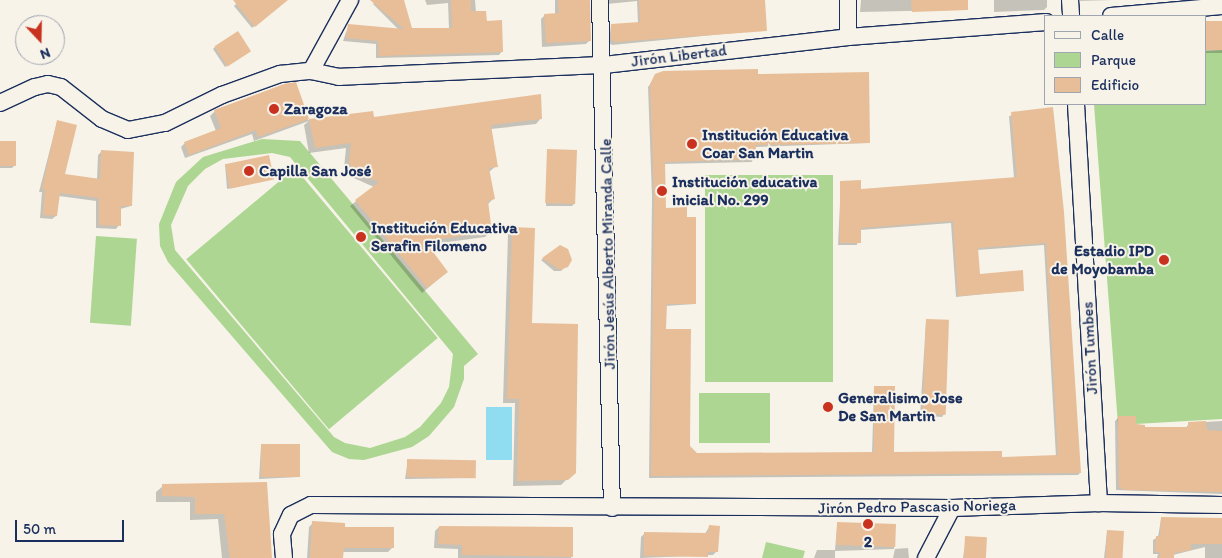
<!DOCTYPE html>
<html>
<head>
<meta charset="utf-8">
<style>
  body { margin:0 }
  #map { position:relative; width:1222px; height:558px; overflow:hidden; background:#f7f3e8; font-family:Itim,sans-serif }
  div>[style] { position:absolute }
  [style*='--x'] { left:calc(var(--x)*1px); top:calc(var(--y)*1px); width:calc(var(--w)*1px); rotate:calc(var(--a)*1deg) }
  .green>* { inset:0; background:#add693; transform-origin:0 0 }
  .water>* { inset:0; background:#90dcf0; transform-origin:0 0 }
  .shadow>* { inset:0; background:#0003; transform-origin:0 0 }
  .building>* { inset:0; background:#e8be98; transform-origin:0 0 }
  .roads { filter:drop-shadow(1px 0 #1b2f5e) drop-shadow(-1px 0 #1b2f5e) drop-shadow(0 1px #1b2f5e) drop-shadow(0 -1px #1b2f5e) }
  .street>* { height:16px; margin:-8px; padding:0 8px; transform-origin:8px; border-radius:8px; background:#f7f3e8 }
  .dots>* { width:14px; height:14px; translate:-50% -50%; box-sizing:border-box; border:2px solid #f7f3e8; border-radius:50% }
  span { translate:-50% -50%; white-space:nowrap; text-align:center; line-height:1.15; -webkit-text-stroke:4px #f7f3e8; paint-order:stroke }
  .street-label { font-size:16px; color:#1b2f5e }
  .poi-label { font-size:16px; color:#1b2f5e; font-weight:700 }
  .left { translate:0 -50%; text-align:left }
  .right { translate:-100% -50%; text-align:right }
  .legend { position:absolute; left:1044px; top:15px; width:162px; height:90px; box-sizing:border-box; background:#f7f3e8; border:1px solid #9fa5b1; margin:0; padding:6px 9px; list-style:none; font-size:15px; color:#1b2f5e }
  .legend li { display:flex; align-items:center; gap:10px; height:25px }
  .legend b { width:25px; border:1px solid #9fa5b1 }
  .north { position:absolute; left:15px; top:15px; width:50px; height:50px; box-sizing:border-box; background:#f7f3e8; border:1px solid #9fa5b1; border-radius:50%; rotate:159deg; font-size:14px; font-weight:700; line-height:20px; text-align:center; color:#1b2f5e }
  .north::after { content:''; display:block; margin:auto; width:18px; height:22px; background:#c8321e; clip-path:polygon(50% 0,100% 100%,50% 72%,0 100%) }
  .scale { position:absolute; left:15px; top:520px; width:109px; height:22px; box-sizing:border-box; border:2px solid #1b2f5e; border-top:0; padding-left:6px; font-size:15px; line-height:18px; white-space:nowrap; color:#1b2f5e; -webkit-text-stroke:4px #f7f3e8; paint-order:stroke }
</style>
</head>
<body>
<div id="map">
  <div class="green">
    <div style="clip-path:polygon(1222px 50px,1222px 419px,1118px 425px,1094px 104px,1206px 104px,1206px 51px)"></div>
    <div style="clip-path:polygon(evenodd,262px 139px,300px 141px,478px 354px,464px 366px,464px 379px,454px 407px,429px 436px,412px 447px,364px 460px,349px 459px,332px 452px,168px 262px,160px 246px,159px 224px,176px 182px,203px 157px,262px 139px,272px 153px,290px 157px,453px 354px,449px 387px,441px 403px,420px 427px,405px 437px,370px 448px,345px 443px,334px 437px,175px 250px,171px 225px,188px 186px,205px 169px,223px 159px,272px 153px)"></div>
    <div style="left:295px;top:168px;width:222px;height:142px;rotate:50deg"></div>
    <div style="left:705px;top:175px;width:128px;height:207px"></div>
    <div style="left:96px;top:236px;width:41px;height:87px;rotate:4deg"></div>
    <div style="left:770px;top:393px;width:50px;height:71px;rotate:90deg"></div>
    <div style="clip-path:polygon(766px 542px,805px 551px,803px 558px,762px 558px)"></div>
  </div>
  <div class="water">
    <div style="left:486px;top:407px;width:26px;height:53px"></div>
  </div>
  <div class="shadow">
    <div style="clip-path:polygon(240px 0,284px 0,252px 28px,234px 6px)"></div>
    <div style="clip-path:polygon(377px 0,403px 0,411px 30px,449px 29px,448px 3px,427px 5px,425px 0,475px 0,476px 12px,502px 51px,499px 55px,376px 58px,376px 44px,343px 41px,348px 27px,399px 30px,373px 4px)"></div>
    <div style="clip-path:polygon(555px 0,589px 0,590px 40px,586px 44px,542px 47px,541px 19px,545px 15px,555px 15px)"></div>
    <div style="clip-path:polygon(605px 0,764px 0,765px 30px,612px 45px,609px 43px,611px 25px,638px 23px,637px 1px,607px 4px)"></div>
    <div style="clip-path:polygon(861px 0,953px 0,954px 10px,860px 12px)"></div>
    <div style="clip-path:polygon(994px 0,1047px 0,1047px 7px,1044px 10px,994px 12px)"></div>
    <div style="clip-path:polygon(1076px 0,1113px 0,1077px 1px)"></div>
    <div style="left:1222px;top:22px;width:31px;height:16px;rotate:90deg"></div>
    <div style="clip-path:polygon(215px 47px,248px 53px,225px 67px,213px 49px)"></div>
    <div style="clip-path:polygon(757px 75px,868px 143px,755px 147px,752px 162px,664px 164px,664px 209px,695px 304px,665px 306px,665px 331px,689px 447px,696px 455px,872px 453px,874px 387px,893px 453px,1000px 458px,1056px 457px,1044px 245px,977px 250px,979px 275px,1023px 290px,956px 297px,951px 223px,860px 230px,857px 245px,838px 245px,841px 182px,860px 190px,1014px 178px,1009px 116px,1052px 109px,1080px 473px,1078px 475px,649px 478px,652px 197px,648px 87px,656px 76px)"></div>
    <div style="clip-path:polygon(295px 84px,308px 120px,372px 113px,373px 119px,541px 118px,536px 124px,491px 129px,496px 166px,489px 172px,493px 199px,487px 205px,491px 231px,485px 237px,426px 245px,447px 272px,422px 293px,350px 206px,374px 187px,347px 175px,344px 168px,346px 148px,309px 153px,304px 125px,309px 121px,254px 141px,252px 134px,185px 158px,181px 147px,185px 143px,216px 131px,210px 116px,215px 111px)"></div>
    <div style="clip-path:polygon(57px 122px,64px 175px,97px 179px,98px 155px,101px 152px,131px 206px,120px 209px,119px 225px,116px 229px,96px 228px,96px 201px,59px 196px,56px 216px,52px 219px,40px 218px,42px 192px,39px 192px)"></div>
    <div style="clip-path:polygon(0 141px,14px 166px,12px 168px,0 168px)"></div>
    <div style="clip-path:polygon(548px 152px,574px 204px,572px 206px,546px 206px)"></div>
    <div style="clip-path:polygon(225px 164px,272px 179px,227px 189px)"></div>
    <div style="clip-path:polygon(513px 229px,531px 324px,574px 472px,561px 485px,513px 486px,515px 403px,503px 403px,508px 234px)"></div>
    <div style="clip-path:polygon(560px 247px,569px 263px,561px 271px,554px 271px,541px 260px)"></div>
    <div style="clip-path:polygon(926px 321px,944px 414px,942px 417px,920px 416px)"></div>
    <div style="clip-path:polygon(1118px 418px,1143px 429px,1186px 428px,1189px 423px,1222px 421px,1222px 494px,1116px 490px,1115px 421px)"></div>
    <div style="clip-path:polygon(261px 446px,299px 477px,259px 479px)"></div>
    <div style="clip-path:polygon(408px 460px,474px 478px,405px 479px)"></div>
    <div style="clip-path:polygon(266px 483px,269px 558px,222px 558px,218px 519px,190px 520px,190px 502px,156px 502px,156px 492px,163px 486px)"></div>
    <div style="clip-path:polygon(1161px 519px,1222px 519px,1222px 558px,1205px 558px,1205px 547px,1173px 555px,1173px 558px,1157px 558px,1158px 554px,1153px 554px,1153px 540px,1158px 537px)"></div>
    <div style="clip-path:polygon(313px 523px,344px 528px,392px 548px,388px 552px,343px 552px,342px 558px,307px 558px,309px 527px)"></div>
    <div style="clip-path:polygon(894px 525px,894px 549px,908px 548px,909px 558px,893px 558px,895px 549px,835px 551px,835px 558px,814px 558px,817px 550px,835px 550px,837px 526px)"></div>
    <div style="clip-path:polygon(439px 527px,572px 528px,571px 558px,458px 558px,458px 549px,434px 548px,435px 531px)"></div>
    <div style="clip-path:polygon(709px 527px,717px 551px,713px 555px,640px 558px,641px 537px,645px 533px,705px 534px)"></div>
    <div style="clip-path:polygon(1107px 532px,1122px 558px,1104px 558px)"></div>
    <div style="clip-path:polygon(966px 538px,985px 558px,963px 558px)"></div>
  </div>
  <div class="building">
    <div style="clip-path:polygon(233px 0,288px 0,255px 27px)"></div>
    <div style="clip-path:polygon(370px 0,404px 0,412px 28px,452px 28px,451px 0,471px 0,471px 11px,486px 11px,487px 21px,502px 20px,503px 52px,379px 56px,378px 41px,346px 38px,348px 24px,404px 29px)"></div>
    <div style="clip-path:polygon(558px 0,590px 0,591px 41px,546px 43px,544px 14px,559px 13px)"></div>
    <div style="clip-path:polygon(639px 0,765px 0,767px 31px,616px 42px,611px 40px,611px 24px,640px 22px)"></div>
    <div style="clip-path:polygon(911px 0,968px 0,968px 10px,912px 12px)"></div>
    <div style="left:1222px;top:21px;width:29px;height:16px;rotate:90deg"></div>
    <div style="left:238px;top:31px;width:24px;height:28px;rotate:57deg"></div>
    <div style="clip-path:polygon(758px 69px,758px 74px,869px 72px,870px 143px,756px 145px,756px 159px,665px 162px,666px 208px,687px 207px,687px 217px,696px 217px,696px 304px,667px 304px,666px 329px,691px 329px,690px 446px,697px 453px,874px 452px,874px 386px,895px 386px,894px 452px,1002px 451px,1002px 457px,1058px 455px,1046px 243px,978px 248px,980px 274px,1023px 270px,1024px 291px,958px 296px,953px 221px,861px 228px,861px 243px,840px 243px,840px 181px,861px 180px,861px 189px,1017px 177px,1011px 112px,1053px 107px,1064px 212px,1081px 473px,651px 476px,654px 194px,650px 84px,655px 74px,663px 71px)"></div>
    <div style="clip-path:polygon(296px 82px,309px 119px,258px 137px,256px 130px,189px 155px,184px 142px,221px 128px,214px 110px,284px 84px)"></div>
    <div style="clip-path:polygon(541px 94px,542px 119px,491px 125px,498px 167px,489px 168px,495px 199px,488px 201px,492px 232px,425px 241px,448px 272px,427px 288px,355px 200px,379px 182px,352px 170px,349px 162px,351px 143px,315px 148px,309px 119px,373px 111px,374px 117px)"></div>
    <div style="clip-path:polygon(57px 120px,77px 125px,65px 174px,100px 179px,101px 150px,134px 152px,132px 206px,121px 206px,121px 226px,99px 225px,99px 198px,60px 193px,57px 216px,43px 215px,45px 189px,42px 189px)"></div>
    <div style="left:0;top:141px;width:16px;height:25px"></div>
    <div style="left:577px;top:150px;width:54px;height:30px;rotate:92deg"></div>
    <div style="left:269px;top:155px;width:25px;height:45px;rotate:78deg"></div>
    <div style="clip-path:polygon(512px 227px,535px 228px,532px 323px,578px 324px,576px 473px,568px 480px,517px 481px,519px 399px,507px 399px)"></div>
    <div style="clip-path:polygon(560px 245px,568px 249px,572px 260px,568px 267px,560px 270px,542px 258px)"></div>
    <div style="left:926px;top:319px;width:23px;height:95px;rotate:2deg"></div>
    <div style="clip-path:polygon(1118px 416px,1136px 416px,1136px 424px,1145px 425px,1145px 427px,1188px 427px,1188px 422px,1206px 421px,1207px 430px,1222px 431px,1222px 492px,1124px 490px,1119px 487px)"></div>
    <div style="left:261px;top:444px;width:39px;height:33px"></div>
    <div style="left:407px;top:459px;width:69px;height:18px;rotate:1deg"></div>
    <div style="clip-path:polygon(267px 482px,272px 558px,230px 558px,224px 514px,195px 514px,195px 497px,162px 496px,162px 484px)"></div>
    <div style="clip-path:polygon(1161px 517px,1222px 518px,1222px 544px,1191px 544px,1191px 550px,1174px 553px,1174px 558px,1159px 558px,1160px 552px,1155px 552px,1156px 536px,1160px 536px)"></div>
    <div style="clip-path:polygon(312px 521px,345px 523px,345px 527px,394px 527px,394px 548px,344px 548px,343px 558px,310px 558px)"></div>
    <div style="left:896px;top:524px;width:23px;height:59px;rotate:92deg"></div>
    <div style="clip-path:polygon(709px 525px,720px 526px,718px 552px,708px 552px,708px 557px,644px 556px,644px 532px,708px 533px)"></div>
    <div style="clip-path:polygon(439px 526px,573px 527px,573px 557px,462px 555px,462px 545px,438px 544px)"></div>
    <div style="left:1107px;top:530px;width:17px;height:28px;rotate:3deg"></div>
    <div style="left:965px;top:536px;width:22px;height:22px;rotate:3deg"></div>
  </div>
  <div class="roads">
    <div class="street">
      <div style="--x:600;--y:0;--w:508;--a:88.65"></div>
      <div style="--x:848;--y:0;--w:37;--a:90"></div>
      <div style="--x:1070;--y:0;--w:16;--a:86"></div>
      <div style="--x:1111;--y:16;--w:111;--a:-5.1"></div>
      <div style="--x:311;--y:71;--w:81;--a:-61.2"></div>
      <div style="--x:0;--y:103;--w:38;--a:-25"></div>
      <div style="--x:35;--y:87;--w:13;--a:-13"></div>
      <div style="--x:48;--y:84;--w:13;--a:13"></div>
      <div style="--x:61;--y:87;--w:52;--a:38"></div>
      <div style="--x:102;--y:119;--w:28;--a:23"></div>
      <div style="--x:128;--y:130;--w:38;--a:-11"></div>
      <div style="--x:165;--y:123;--w:64;--a:-26.2"></div>
      <div style="--x:222;--y:95;--w:62;--a:-19.9"></div>
      <div style="--x:280;--y:74;--w:31;--a:-6"></div>
      <div style="--x:311;--y:71;--w:29;--a:12"></div>
      <div style="--x:339;--y:77;--w:265;--a:-2.6"></div>
      <div style="--x:604;--y:65;--w:246;--a:-6.5"></div>
      <div style="--x:848;--y:37;--w:199;--a:-4.3"></div>
      <div style="--x:1076;--y:104;--w:400;--a:86.7"></div>
      <div style="--x:284;--y:558;--w:24;--a:-95"></div>
      <div style="--x:282;--y:534;--w:21;--a:-65"></div>
      <div style="--x:291;--y:515;--w:22;--a:-27"></div>
      <div style="--x:311;--y:505;--w:641;--a:0.27"></div>
      <div style="--x:952;--y:508;--w:147;--a:-1.9"></div>
      <div style="--x:1099;--y:503;--w:123;--a:0.9"></div>
      <div style="--x:926;--y:558;--w:56;--a:-62.5"></div>
    </div>
  </div>
  <div class="dots">
    <div style="left:274px;top:109px;background:#c8321e"></div>
    <div style="left:692px;top:144px;background:#c8321e"></div>
    <div style="left:249px;top:171px;background:#c8321e"></div>
    <div style="left:662px;top:191px;background:#c8321e"></div>
    <div style="left:361px;top:237px;background:#c8321e"></div>
    <div style="left:1164px;top:260px;background:#c8321e"></div>
    <div style="left:828px;top:407px;background:#c8321e"></div>
    <div style="left:868px;top:524px;background:#c8321e"></div>
  </div>
  <div class="street-label">
    <span style="left:679px;top:56px;rotate:-7deg">Jirón Libertad</span>
    <span style="left:608px;top:254px;rotate:-91deg">Jirón Jesús Alberto Miranda Calle</span>
    <span style="left:1090px;top:348px;rotate:-93deg">Jirón Tumbes</span>
    <span style="left:917px;top:507px;rotate:-1deg">Jirón Pedro Pascasio Noriega</span>
  </div>
  <div class="poi-label">
    <span class="left" style="left:284px;top:109px">Zaragoza</span>
    <span class="left" style="left:702px;top:144px">Institución Educativa<br>Coar San Martin</span>
    <span class="left" style="left:259px;top:171px">Capilla San José</span>
    <span class="left" style="left:672px;top:191px">Institución educativa<br>inicial No. 299</span>
    <span class="left" style="left:371px;top:237px">Institución Educativa<br>Serafin Filomeno</span>
    <span class="right" style="left:1154px;top:260px">Estadio IPD<br>de Moyobamba</span>
    <span class="left" style="left:838px;top:407px">Generalisimo Jose<br>De San Martin</span>
    <span style="left:868px;top:542px">2</span>
  </div>
  <ul class="legend">
  <li><b style="height:6px;background:#f7f3e8"></b>Calle</li>
  <li><b style="height:14px;background:#add693"></b>Parque</li>
  <li><b style="height:14px;background:#e8be98"></b>Edificio</li>
  </ul>
  <div class="north">N</div>
  <div class="scale">50 m</div>
</div>
</body>
</html>
